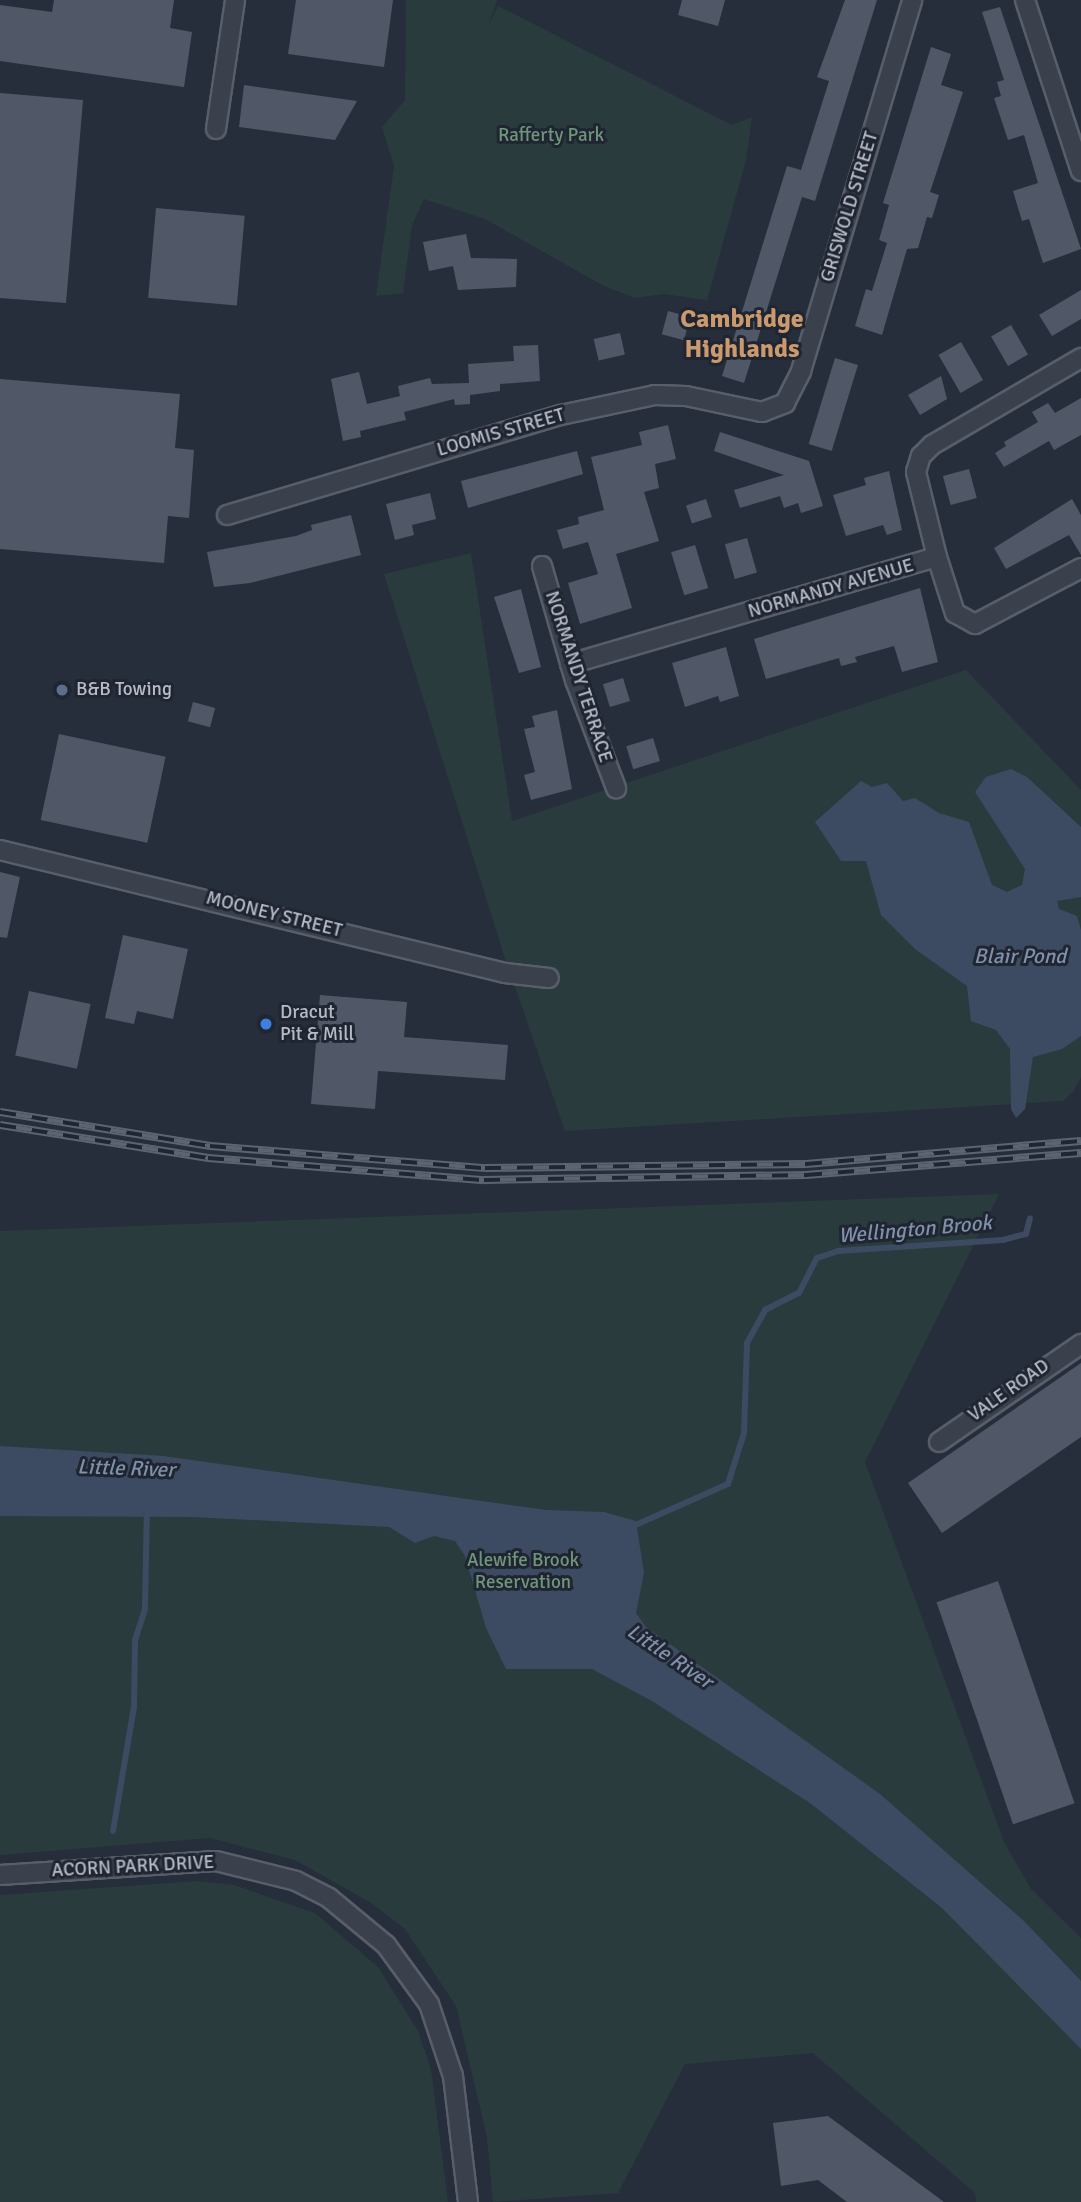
<!DOCTYPE html>
<html>
<head>
<meta charset="utf-8">
<style>
  body { margin:0 }
  #map { position:relative; width:1081px; height:2202px; overflow:hidden; background:#262e3b; font-family:Signika,sans-serif }
  div>[style] { position:absolute }
  [style*='--x'] { left:calc(var(--x)*1px); top:calc(var(--y)*1px); width:calc(var(--w)*1px); rotate:calc(var(--a)*1deg) }
  .green>* { inset:0; background:#293b3d }
  .water>* { inset:0; background:#3d4b62 }
  .stream>* { height:6px; margin:-3px; padding:0 3px; transform-origin:3px; border-radius:3px; background:#3d4b62 }
  .building>* { inset:0; background:#505867; transform-origin:0 0 }
  .roads { filter:drop-shadow(2px 0 #585e6a) drop-shadow(-2px 0 #585e6a) drop-shadow(0 2px #585e6a) drop-shadow(0 -2px #585e6a) }
  .minor>* { height:18px; margin:-9px; padding:0 9px; transform-origin:9px; border-radius:9px; background:#3a404c }
  .rail>* { height:8px; margin-top:-4px; transform-origin:0; background:repeating-linear-gradient(90deg,#1f2531 0 16px,#5c6472 0 32px); box-sizing:border-box; border-block:2px solid #5c6472 }
  .dots>* { width:19px; height:19px; translate:-50% -50%; box-sizing:border-box; border:4px solid #1f2531; border-radius:50% }
  span { translate:-50% -50%; white-space:nowrap; text-align:center; line-height:1.15; -webkit-text-stroke:6px #1f2531; paint-order:stroke }
  .park-label { font-size:19px; color:#6f957a }
  .street-label { font-size:19px; color:#b6bbc7 }
  .poi-label { font-size:19px; color:#b6bbc7 }
  .left { translate:0 -50%; text-align:left }
  .water-label { font-size:21px; color:#8090ab; font-style:italic }
  .district-label { font-size:26px; color:#ca9a6e; font-weight:700 }
</style>
</head>
<body>
<div id="map">
  <div class="green">
    <div style="clip-path:polygon(406px 0,497px 0,489px 24px,498px 6px,732px 125px,752px 117px,746px 160px,707px 300px,664px 294px,635px 298px,604px 286px,485px 219px,424px 199px,412px 225px,403px 293px,376px 296px,394px 166px,382px 127px,405px 100px)"></div>
    <div style="clip-path:polygon(471px 553px,512px 821px,966px 670px,1081px 790px,1081px 1077px,1073px 1092px,1063px 1101px,565px 1131px,504px 955px,384px 574px)"></div>
    <div style="clip-path:polygon(999px 1194px,865px 1462px,1004px 1842px,1031px 1889px,1081px 1938px,1081px 2202px,976px 2202px,975px 2193px,813px 2053px,685px 2064px,618px 2193px,493px 2202px,487px 2137px,456px 2006px,405px 1929px,371px 1903px,295px 1860px,210px 1838px,0 1855px,0 1231px)"></div>
    <div style="clip-path:polygon(198px 1881px,234px 1885px,315px 1913px,378px 1967px,418px 2031px,431px 2069px,448px 2202px,0 2202px,0 1895px)"></div>
  </div>
  <div class="water">
    <div style="clip-path:polygon(1011px 769px,1027px 777px,1081px 827px,1081px 897px,1057px 901px,1059px 909px,1077px 916px,1081px 930px,1081px 1036px,1062px 1049px,1033px 1057px,1025px 1109px,1016px 1118px,1011px 1109px,1010px 1049px,996px 1030px,971px 1021px,967px 986px,915px 949px,881px 915px,866px 861px,841px 861px,815px 822px,861px 781px,872px 787px,887px 783px,903px 801px,915px 798px,939px 813px,969px 822px,992px 885px,1007px 892px,1022px 885px,1025px 869px,975px 792px,986px 777px)"></div>
    <div style="clip-path:polygon(0 1446px,163px 1456px,546px 1510px,604px 1512px,636px 1521px,644px 1573px,636px 1613px,646px 1627px,880px 1794px,1025px 1922px,1081px 1981px,1081px 2049px,942px 1908px,810px 1803px,652px 1701px,592px 1669px,506px 1669px,486px 1628px,465px 1556px,455px 1541px,434px 1536px,415px 1543px,389px 1527px,193px 1517px,0 1516px)"></div>
  </div>
  <div class="stream">
    <div style="--x:631;--y:1527;--w:106;--a:-23.9"></div>
    <div style="--x:728;--y:1484;--w:53;--a:-72.6"></div>
    <div style="--x:744;--y:1433;--w:90;--a:-88.1"></div>
    <div style="--x:747;--y:1343;--w:38;--a:-61"></div>
    <div style="--x:765;--y:1310;--w:38;--a:-27"></div>
    <div style="--x:799;--y:1293;--w:39;--a:-63"></div>
    <div style="--x:817;--y:1258;--w:22;--a:-18"></div>
    <div style="--x:838;--y:1251;--w:165;--a:-3.8"></div>
    <div style="--x:1003;--y:1240;--w:24;--a:-15"></div>
    <div style="--x:1026;--y:1234;--w:16;--a:-76"></div>
    <div style="--x:113;--y:1831;--w:126;--a:-80.4"></div>
    <div style="--x:134;--y:1707;--w:67;--a:-89.1"></div>
    <div style="--x:135;--y:1640;--w:33;--a:-72"></div>
    <div style="--x:145;--y:1609;--w:100;--a:-88.9"></div>
  </div>
  <div class="building">
    <div style="clip-path:polygon(54px 0,174px 0,170px 28px,192px 32px,184px 87px,0 61px,0 5px,52px 12px)"></div>
    <div style="clip-path:polygon(296px 0,393px 0,384px 67px,288px 54px)"></div>
    <div style="clip-path:polygon(682px 0,725px 0,718px 26px,678px 15px)"></div>
    <div style="clip-path:polygon(845px 0,877px 0,815px 201px,802px 197px,744px 383px,722px 376px,787px 166px,801px 170px,829px 81px,817px 77px)"></div>
    <div style="clip-path:polygon(1000px 7px,1081px 249px,1043px 263px,1029px 219px,1022px 221px,1013px 191px,1038px 183px,1024px 135px,1008px 140px,994px 98px,1001px 96px,997px 82px,1004px 80px,982px 12px)"></div>
    <div style="clip-path:polygon(931px 47px,951px 54px,941px 85px,963px 92px,930px 192px,939px 195px,932px 218px,927px 217px,918px 248px,907px 249px,882px 335px,855px 326px,866px 289px,872px 291px,887px 243px,879px 240px,889px 205px,883px 203px)"></div>
    <div style="clip-path:polygon(244px 85px,357px 101px,335px 140px,239px 127px)"></div>
    <div style="clip-path:polygon(0 93px,83px 100px,66px 303px,0 298px)"></div>
    <div style="left:156px;top:208px;width:89px;height:90px;rotate:5deg"></div>
    <div style="clip-path:polygon(466px 234px,471px 258px,517px 259px,516px 287px,458px 290px,453px 266px,429px 271px,423px 242px)"></div>
    <div style="clip-path:polygon(1081px 290px,1081px 319px,1052px 336px,1039px 315px)"></div>
    <div style="left:668px;top:311px;width:23px;height:24px;rotate:15deg"></div>
    <div style="left:1011px;top:325px;width:34px;height:23px;rotate:60deg"></div>
    <div style="left:620px;top:333px;width:22px;height:27px;rotate:77deg"></div>
    <div style="left:961px;top:342px;width:44px;height:26px;rotate:60deg"></div>
    <div style="clip-path:polygon(538px 345px,540px 381px,500px 384px,500px 391px,470px 395px,470px 404px,455px 405px,454px 399px,404px 412px,406px 420px,360px 431px,361px 437px,343px 441px,331px 379px,359px 372px,367px 404px,400px 396px,398px 386px,430px 378px,432px 384px,469px 383px,468px 364px,514px 361px,513px 346px)"></div>
    <div style="left:835px;top:358px;width:24px;height:90px;rotate:17deg"></div>
    <div style="clip-path:polygon(941px 376px,947px 399px,920px 415px,908px 395px)"></div>
    <div style="clip-path:polygon(0 379px,180px 394px,175px 448px,194px 450px,189px 518px,168px 516px,164px 563px,0 549px)"></div>
    <div style="clip-path:polygon(1081px 398px,1081px 435px,1054px 450px,1049px 441px,1004px 467px,995px 453px,1006px 446px,1004px 442px,1038px 422px,1032px 412px,1048px 403px,1055px 413px)"></div>
    <div style="clip-path:polygon(668px 425px,676px 459px,655px 464px,659px 488px,644px 492px,659px 541px,616px 554px,632px 608px,580px 624px,568px 583px,598px 574px,588px 542px,563px 549px,557px 530px,579px 524px,578px 517px,604px 510px,591px 457px,642px 445px,639px 432px)"></div>
    <div style="clip-path:polygon(720px 432px,809px 461px,823px 506px,801px 513px,798px 503px,784px 508px,780px 496px,740px 508px,734px 490px,784px 475px,714px 451px)"></div>
    <div style="clip-path:polygon(577px 451px,583px 474px,468px 508px,461px 481px)"></div>
    <div style="left:969px;top:469px;width:30px;height:27px;rotate:75deg"></div>
    <div style="clip-path:polygon(889px 471px,902px 530px,887px 535px,883px 525px,846px 536px,833px 495px,866px 485px,864px 478px)"></div>
    <div style="clip-path:polygon(430px 493px,436px 519px,412px 525px,414px 535px,395px 540px,386px 504px)"></div>
    <div style="left:706px;top:499px;width:19px;height:21px;rotate:72deg"></div>
    <div style="clip-path:polygon(1072px 499px,1081px 515px,1081px 555px,1069px 535px,1006px 569px,994px 548px)"></div>
    <div style="clip-path:polygon(351px 515px,361px 555px,250px 583px,214px 587px,207px 552px,296px 536px,312px 530px,311px 525px)"></div>
    <div style="left:747px;top:538px;width:36px;height:23px;rotate:74deg"></div>
    <div style="left:695px;top:545px;width:45px;height:25px;rotate:73deg"></div>
    <div style="clip-path:polygon(920px 588px,938px 662px,902px 672px,894px 646px,855px 657px,857px 662px,841px 666px,839px 658px,766px 679px,754px 639px)"></div>
    <div style="clip-path:polygon(521px 589px,541px 667px,519px 673px,494px 597px)"></div>
    <div style="clip-path:polygon(726px 647px,739px 696px,720px 702px,718px 696px,685px 707px,672px 663px)"></div>
    <div style="left:623px;top:678px;width:24px;height:21px;rotate:73deg"></div>
    <div style="left:193px;top:702px;width:23px;height:20px;rotate:15deg"></div>
    <div style="clip-path:polygon(557px 710px,572px 789px,531px 800px,524px 775px,535px 772px,524px 729px,535px 727px,532px 716px)"></div>
    <div style="left:59px;top:734px;width:109px;height:88px;rotate:12deg"></div>
    <div style="left:653px;top:738px;width:24px;height:28px;rotate:73deg"></div>
    <div style="clip-path:polygon(0 872px,20px 877px,7px 938px,0 937px)"></div>
    <div style="clip-path:polygon(123px 935px,188px 949px,173px 1019px,137px 1011px,134px 1024px,105px 1018px)"></div>
    <div style="left:29px;top:991px;width:63px;height:66px;rotate:12deg"></div>
    <div style="clip-path:polygon(320px 995px,407px 1002px,404px 1037px,508px 1045px,505px 1080px,378px 1071px,375px 1109px,311px 1104px)"></div>
    <div style="clip-path:polygon(1081px 1363px,1081px 1437px,942px 1533px,908px 1483px)"></div>
    <div style="left:998px;top:1581px;width:235px;height:65px;rotate:71deg"></div>
    <div style="clip-path:polygon(828px 2116px,944px 2202px,847px 2202px,818px 2180px,781px 2186px,773px 2123px)"></div>
  </div>
  <div class="roads">
    <div class="minor">
      <div style="--x:1025;--y:0;--w:180;--a:71.9"></div>
      <div style="--x:216;--y:129;--w:130;--a:-81.6"></div>
      <div style="--x:227;--y:515;--w:349;--a:-16.7"></div>
      <div style="--x:561;--y:415;--w:96;--a:-12"></div>
      <div style="--x:655;--y:395;--w:31;--a:2"></div>
      <div style="--x:686;--y:396;--w:78;--a:11.9"></div>
      <div style="--x:762;--y:412;--w:25;--a:-21"></div>
      <div style="--x:785;--y:403;--w:36;--a:-63"></div>
      <div style="--x:801;--y:371;--w:387;--a:-73.3"></div>
      <div style="--x:937;--y:557;--w:88;--a:-103.9"></div>
      <div style="--x:916;--y:472;--w:17;--a:-73"></div>
      <div style="--x:921;--y:456;--w:16;--a:-45"></div>
      <div style="--x:932;--y:445;--w:173;--a:-30.3"></div>
      <div style="--x:542;--y:566;--w:119;--a:73.9"></div>
      <div style="--x:575;--y:680;--w:116;--a:69.2"></div>
      <div style="--x:570;--y:664;--w:382;--a:-16.3"></div>
      <div style="--x:937;--y:557;--w:59;--a:72.2"></div>
      <div style="--x:955;--y:613;--w:23;--a:29"></div>
      <div style="--x:975;--y:624;--w:120;--a:-27.8"></div>
      <div style="--x:0;--y:850;--w:520;--a:13.69"></div>
      <div style="--x:505;--y:973;--w:44;--a:6.5"></div>
      <div style="--x:939;--y:1442;--w:173;--a:-34.6"></div>
      <div style="--x:0;--y:1875;--w:216;--a:-3.7"></div>
      <div style="--x:216;--y:1861;--w:82;--a:14"></div>
      <div style="--x:296;--y:1881;--w:37;--a:27"></div>
      <div style="--x:329;--y:1898;--w:74;--a:39.5"></div>
      <div style="--x:386;--y:1945;--w:73;--a:53.9"></div>
      <div style="--x:429;--y:2004;--w:76;--a:71.6"></div>
      <div style="--x:453;--y:2076;--w:127;--a:83.2"></div>
    </div>
  </div>
  <div class="rail">
    <div style="--x:0;--y:1112;--w:213;--a:9.2"></div>
    <div style="--x:210;--y:1146;--w:276;--a:4.6"></div>
    <div style="--x:485;--y:1168;--w:321;--a:-0.7"></div>
    <div style="--x:806;--y:1164;--w:276;--a:-4.8"></div>
    <div style="--x:0;--y:1125;--w:211;--a:9"></div>
    <div style="--x:208;--y:1158;--w:277;--a:4.6"></div>
    <div style="--x:484;--y:1180;--w:322;--a:-0.9"></div>
    <div style="--x:806;--y:1175;--w:276;--a:-4.6"></div>
  </div>
  <div class="dots">
    <div style="left:62px;top:690px;background:#5c6f8a"></div>
    <div style="left:266px;top:1024px;background:#3f7fe0"></div>
  </div>
  <div class="park-label">
    <span style="left:551px;top:136px">Rafferty Park</span>
    <span style="left:523px;top:1572px">Alewife Brook<br>Reservation</span>
  </div>
  <div class="street-label">
    <span style="left:850px;top:207px;rotate:-73deg">GRISWOLD STREET</span>
    <span style="left:501px;top:433px;rotate:-16deg">LOOMIS STREET</span>
    <span style="left:831px;top:589px;rotate:-16deg">NORMANDY AVENUE</span>
    <span style="left:578px;top:677px;rotate:72deg">NORMANDY TERRACE</span>
    <span style="left:274px;top:915px;rotate:14deg">MOONEY STREET</span>
    <span style="left:1009px;top:1391px;rotate:-35deg">VALE ROAD</span>
    <span style="left:133px;top:1867px;rotate:-3deg">ACORN PARK DRIVE</span>
  </div>
  <div class="poi-label">
    <span class="left" style="left:76px;top:690px">B&amp;B Towing</span>
    <span class="left" style="left:280px;top:1024px">Dracut<br>Pit &amp; Mill</span>
  </div>
  <div class="water-label">
    <span style="left:1020px;top:956px">Blair Pond</span>
    <span style="left:915px;top:1229px;rotate:-5deg">Wellington Brook</span>
    <span style="left:126px;top:1468px;rotate:2deg">Little River</span>
    <span style="left:670px;top:1656px;rotate:34deg">Little River</span>
  </div>
  <div class="district-label">
    <span style="left:742px;top:335px">Cambridge<br>Highlands</span>
  </div>
</div>
</body>
</html>
